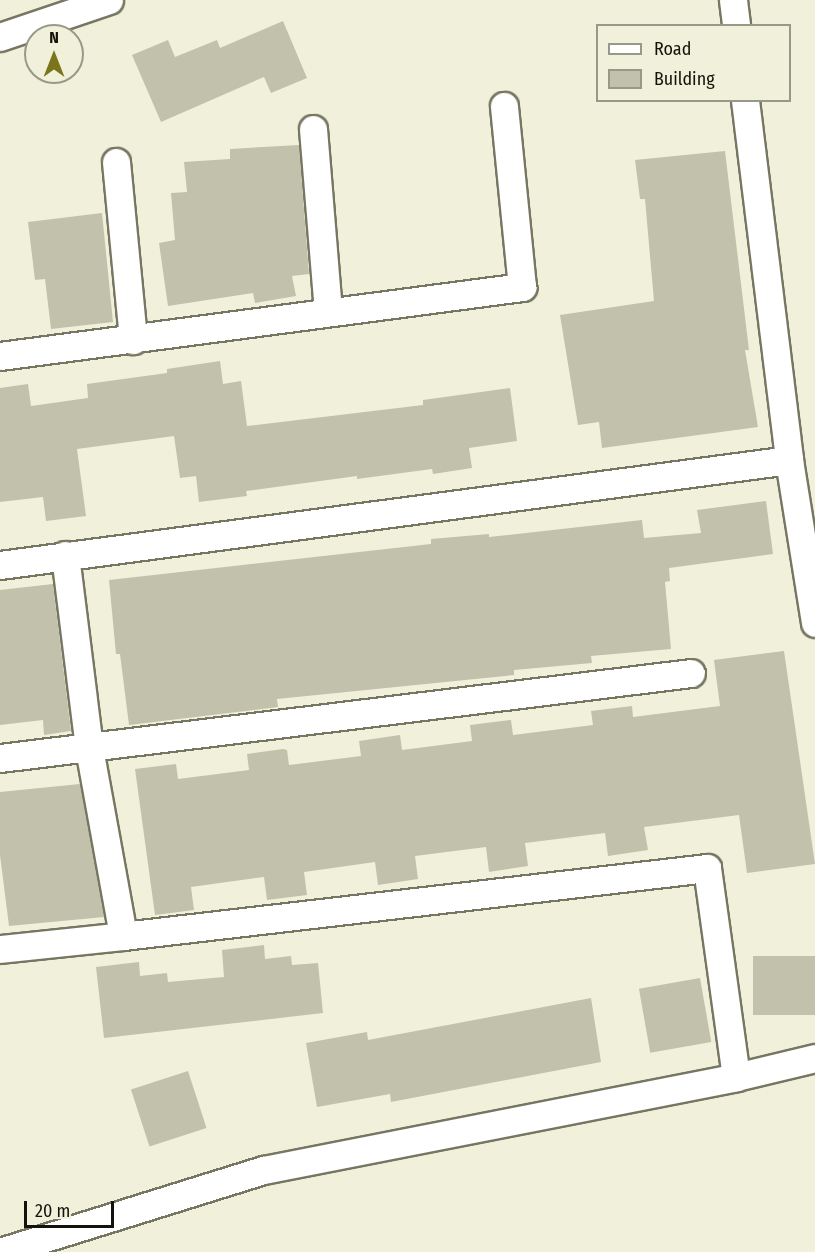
<!DOCTYPE html>
<html>
<head>
<meta charset="utf-8">
<style>
  body { margin:0 }
  #map { position:relative; width:815px; height:1252px; overflow:hidden; background:#f1f1db; font-family:"Fira Sans Condensed",sans-serif }
  div>[style] { position:absolute }
  [style*='--x'] { left:calc(var(--x)*1px); top:calc(var(--y)*1px); width:calc(var(--w)*1px); rotate:calc(var(--a)*1deg) }
  .building>* { inset:0; background:#c1c1ac; transform-origin:0 0 }
  .roads { filter:drop-shadow(2px 0 #767663) drop-shadow(-2px 0 #767663) drop-shadow(0 2px #767663) drop-shadow(0 -2px #767663) }
  .street>* { height:27px; margin:-13.5px; padding:0 13.5px; transform-origin:13.5px; border-radius:13.5px; background:#fff }
  span { translate:-50% -50%; white-space:nowrap; text-align:center; line-height:1.15; -webkit-text-stroke:4.5px #f1f1db; paint-order:stroke }
  .legend { position:absolute; left:596px; top:24px; width:195px; height:78px; box-sizing:border-box; background:#f1f1db; border:2px solid #989888; margin:0; padding:8px 10px; list-style:none; font-size:18px; color:#13130b }
  .legend li { display:flex; align-items:center; gap:12px; height:30px }
  .legend b { width:30px; border:2px solid #989888 }
  .north { position:absolute; left:24px; top:24px; width:60px; height:60px; box-sizing:border-box; background:#f1f1db; border:2px solid #989888; border-radius:50%; rotate:0deg; font-size:16px; font-weight:700; line-height:24px; text-align:center; color:#13130b }
  .north::after { content:''; display:block; margin:auto; width:21px; height:27px; background:#7a751a; clip-path:polygon(50% 0,100% 100%,50% 72%,0 100%) }
  .scale { position:absolute; left:24px; top:1201px; width:90px; height:27px; box-sizing:border-box; border:3px solid #13130b; border-top:0; padding-left:8px; font-size:18px; line-height:21px; white-space:nowrap; color:#13130b; -webkit-text-stroke:4px #f1f1db; paint-order:stroke }
</style>
</head>
<body>
<div id="map">
  <div class="building">
    <div style="clip-path:polygon(283px 21px,307px 78px,271px 93px,264px 77px,161px 122px,132px 55px,168px 40px,175px 57px,217px 40px,220px 48px)"></div>
    <div style="clip-path:polygon(299px 145px,309px 274px,292px 276px,296px 296px,255px 303px,253px 293px,168px 306px,159px 243px,175px 240px,171px 193px,187px 192px,184px 162px,230px 159px,230px 149px)"></div>
    <div style="clip-path:polygon(725px 151px,749px 350px,745px 350px,758px 427px,602px 448px,599px 422px,578px 425px,560px 315px,654px 301px,645px 199px,640px 199px,635px 160px)"></div>
    <div style="clip-path:polygon(102px 213px,113px 322px,51px 329px,45px 279px,35px 280px,28px 222px)"></div>
    <div style="clip-path:polygon(220px 361px,223px 384px,241px 381px,247px 426px,423px 405px,423px 400px,510px 388px,517px 441px,469px 448px,472px 468px,433px 474px,432px 469px,357px 479px,357px 476px,246px 491px,247px 496px,199px 502px,196px 476px,180px 478px,174px 436px,77px 449px,86px 516px,46px 521px,43px 497px,0 502px,0 388px,28px 384px,31px 406px,88px 398px,87px 384px,167px 373px,167px 369px)"></div>
    <div style="clip-path:polygon(766px 501px,773px 554px,669px 568px,670px 581px,665px 582px,671px 649px,591px 656px,592px 663px,514px 670px,514px 675px,277px 699px,278px 707px,129px 725px,120px 654px,116px 654px,109px 580px,431px 544px,431px 539px,489px 534px,489px 537px,642px 520px,644px 538px,701px 533px,697px 510px)"></div>
    <div style="clip-path:polygon(53px 584px,71px 731px,44px 735px,43px 720px,0 725px,0 590px)"></div>
    <div style="clip-path:polygon(784px 651px,815px 864px,747px 873px,739px 815px,644px 827px,648px 850px,608px 856px,605px 833px,525px 843px,528px 866px,489px 872px,486px 847px,415px 856px,418px 879px,378px 885px,375px 862px,304px 872px,307px 895px,267px 900px,264px 877px,191px 887px,194px 910px,155px 915px,135px 769px,176px 764px,178px 779px,249px 770px,247px 754px,283px 749px,287px 750px,289px 765px,361px 756px,359px 741px,400px 735px,402px 750px,472px 741px,470px 725px,511px 720px,513px 735px,593px 725px,591px 711px,632px 706px,633px 717px,720px 706px,714px 660px)"></div>
    <div style="clip-path:polygon(80px 784px,104px 917px,9px 926px,0 855px,0 792px)"></div>
    <div style="clip-path:polygon(264px 945px,265px 959px,291px 956px,292px 965px,318px 963px,323px 1013px,104px 1038px,96px 967px,139px 962px,140px 976px,167px 973px,168px 982px,224px 977px,222px 950px)"></div>
    <div style="left:815px;top:956px;width:59px;height:62px;rotate:90deg"></div>
    <div style="left:700px;top:978px;width:65px;height:62px;rotate:80deg"></div>
    <div style="clip-path:polygon(591px 998px,601px 1062px,391px 1102px,390px 1094px,317px 1107px,306px 1043px,367px 1032px,368px 1040px)"></div>
    <div style="left:188px;top:1071px;width:60px;height:60px;rotate:72deg"></div>
  </div>
  <div class="roads">
    <div class="street">
      <div style="--x:733;--y:0;--w:26;--a:83"></div>
      <div style="--x:0;--y:37;--w:115;--a:-18.7"></div>
      <div style="--x:745;--y:100;--w:363;--a:83"></div>
      <div style="--x:789;--y:460;--w:165;--a:80.9"></div>
      <div style="--x:313;--y:129;--w:182;--a:85.3"></div>
      <div style="--x:116;--y:162;--w:179;--a:84.5"></div>
      <div style="--x:0;--y:356;--w:527;--a:-7.53"></div>
      <div style="--x:522;--y:287;--w:182;--a:-95.7"></div>
      <div style="--x:65;--y:555;--w:194;--a:82.9"></div>
      <div style="--x:89;--y:748;--w:191;--a:79.7"></div>
      <div style="--x:123;--y:936;--w:588;--a:-6.64"></div>
      <div style="--x:707;--y:868;--w:211;--a:82.1"></div>
      <div style="--x:0;--y:565;--w:796;--a:-7.58"></div>
      <div style="--x:0;--y:758;--w:696;--a:-7.01"></div>
      <div style="--x:0;--y:949;--w:124;--a:-6"></div>
      <div style="--x:0;--y:1252;--w:276;--a:-17.3"></div>
      <div style="--x:264;--y:1170;--w:481;--a:-11.1"></div>
      <div style="--x:736;--y:1077;--w:81;--a:-13.5"></div>
    </div>
  </div>
  <ul class="legend">
  <li><b style="height:8px;background:#fff"></b>Road</li>
  <li><b style="height:16px;background:#c1c1ac"></b>Building</li>
  </ul>
  <div class="north">N</div>
  <div class="scale">20 m</div>
</div>
</body>
</html>
